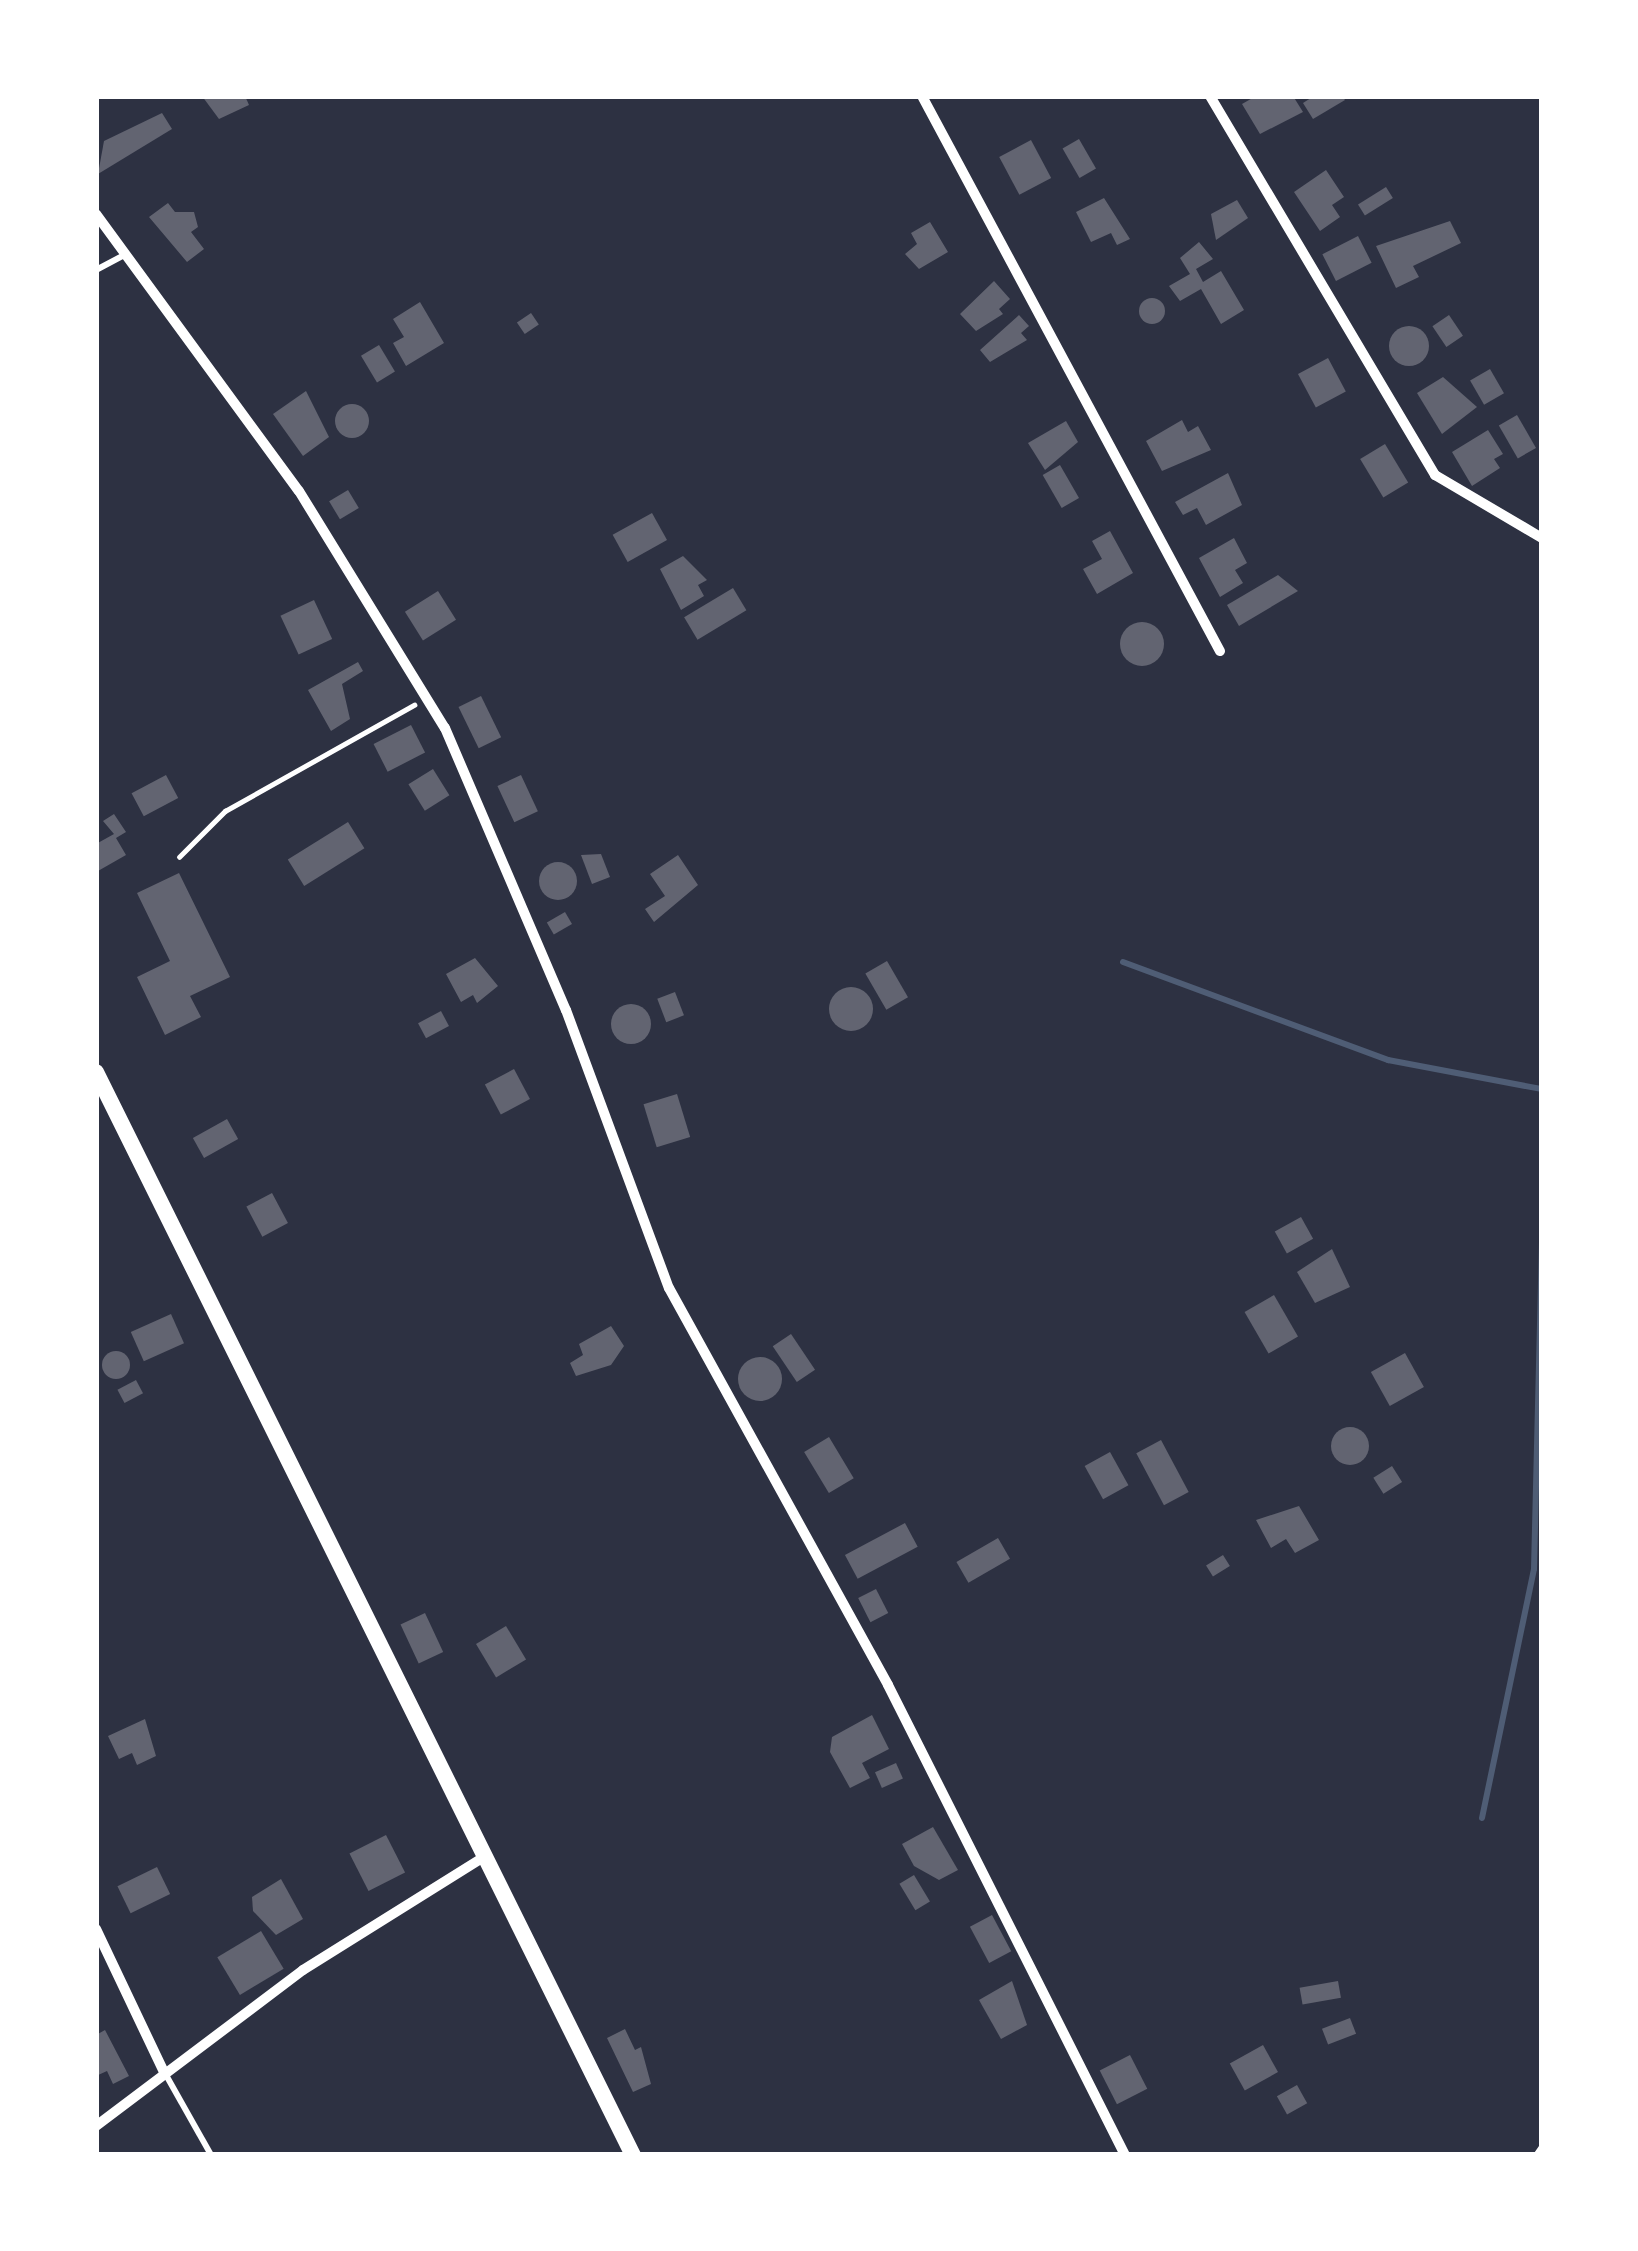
<!DOCTYPE html>
<html>
<head>
<meta charset="utf-8">
<style>
  body { margin:0 }
  #map { position:relative; width:1638px; height:2251px; overflow:hidden; background:#2d3142; font-family:"Public Sans",sans-serif }
  div>[style] { position:absolute }
  [style*='--x'] { left:calc(var(--x)*1px); top:calc(var(--y)*1px); width:calc(var(--w)*1px); rotate:calc(var(--a)*1deg) }
  .stream>* { height:6px; margin:-3px; padding:0 3px; transform-origin:3px; border-radius:3px; background:#4f5d75 }
  .building>* { inset:0; background:#626471; transform-origin:0 0 }
  .round { border-radius:50% }
  .path>* { height:4.5px; margin:-2.25px; padding:0 2.25px; transform-origin:2.25px; border-radius:2.25px; background:#fff }
  .service>* { height:6px; margin:-3px; padding:0 3px; transform-origin:3px; border-radius:3px; background:#fff }
  .minor>* { height:10px; margin:-5px; padding:0 5px; transform-origin:5px; border-radius:5px; background:#fff }
  .secondary>* { height:16px; margin:-8px; padding:0 8px; transform-origin:8px; border-radius:8px; background:#fff }
  span { translate:-50% -50%; white-space:nowrap; text-align:center; line-height:1.15; -webkit-text-stroke:10px #fff; paint-order:stroke }
  .frame { position:absolute; inset:0; border:99px solid #fff; pointer-events:none }
</style>
</head>
<body>
<div id="map">
  <div class="stream">
    <div style="--x:1123;--y:962;--w:283;--a:20.3"></div>
    <div style="--x:1388;--y:1060;--w:157;--a:10.7"></div>
    <div style="--x:1482;--y:1818;--w:254;--a:-78.2"></div>
    <div style="--x:1534;--y:1569;--w:330;--a:-88.6"></div>
  </div>
  <div class="building">
    <div style="clip-path:polygon(202px 96px,245px 96px,249px 105px,219px 119px)"></div>
    <div style="clip-path:polygon(1256px 96px,1293px 96px,1303px 112px,1260px 134px,1242px 104px)"></div>
    <div style="clip-path:polygon(1314px 96px,1342px 96px,1345px 100px,1313px 119px,1303px 103px)"></div>
    <div style="clip-path:polygon(162px 113px,172px 129px,98px 174px,104px 141px)"></div>
    <div style="left:1079px;top:139px;width:34px;height:19px;rotate:60deg"></div>
    <div style="left:1031px;top:140px;width:43px;height:36px;rotate:62deg"></div>
    <div style="clip-path:polygon(1326px 170px,1344px 197px,1332px 205px,1340px 217px,1320px 231px,1294px 192px)"></div>
    <div style="left:1386px;top:187px;width:13px;height:33px;rotate:58deg"></div>
    <div style="clip-path:polygon(1104px 198px,1130px 239px,1117px 245px,1111px 233px,1091px 242px,1076px 212px)"></div>
    <div style="clip-path:polygon(1237px 200px,1248px 218px,1216px 240px,1211px 214px)"></div>
    <div style="clip-path:polygon(168px 203px,175px 212px,194px 212px,198px 227px,191px 232px,204px 249px,187px 262px,149px 217px)"></div>
    <div style="clip-path:polygon(1450px 221px,1461px 243px,1413px 266px,1419px 277px,1396px 288px,1376px 246px)"></div>
    <div style="clip-path:polygon(930px 222px,948px 252px,919px 269px,905px 254px,917px 244px,911px 233px)"></div>
    <div style="left:1358px;top:236px;width:30px;height:40px;rotate:63deg"></div>
    <div style="clip-path:polygon(1199px 242px,1213px 259px,1196px 269px,1203px 282px,1221px 271px,1244px 310px,1221px 324px,1201px 289px,1180px 301px,1169px 286px,1190px 274px,1180px 258px)"></div>
    <div style="clip-path:polygon(994px 281px,1010px 299px,999px 309px,1003px 314px,976px 331px,960px 314px)"></div>
    <div class="round" style="left:1139px;top:298px;width:26px;height:26px"></div>
    <div style="clip-path:polygon(420px 302px,444px 343px,406px 366px,393px 343px,404px 337px,393px 319px)"></div>
    <div style="left:531px;top:313px;width:14px;height:17px;rotate:56deg"></div>
    <div style="clip-path:polygon(1019px 315px,1029px 326px,1021px 333px,1027px 340px,990px 362px,980px 350px)"></div>
    <div style="left:1449px;top:315px;width:25px;height:20px;rotate:56deg"></div>
    <div class="round" style="left:1389px;top:326px;width:40px;height:40px"></div>
    <div style="left:379px;top:345px;width:31px;height:21px;rotate:59deg"></div>
    <div style="left:1328px;top:358px;width:38px;height:34px;rotate:62deg"></div>
    <div style="left:1490px;top:369px;width:28px;height:23px;rotate:60deg"></div>
    <div style="clip-path:polygon(1443px 377px,1477px 407px,1442px 434px,1417px 393px)"></div>
    <div style="clip-path:polygon(306px 391px,329px 437px,303px 456px,273px 414px)"></div>
    <div class="round" style="left:335px;top:404px;width:34px;height:34px"></div>
    <div style="left:1517px;top:415px;width:38px;height:21px;rotate:60deg"></div>
    <div style="clip-path:polygon(1182px 420px,1188px 432px,1198px 426px,1211px 450px,1162px 471px,1146px 441px)"></div>
    <div style="clip-path:polygon(1066px 421px,1078px 442px,1045px 470px,1028px 443px)"></div>
    <div style="clip-path:polygon(1488px 430px,1503px 454px,1494px 459px,1500px 468px,1472px 486px,1452px 452px)"></div>
    <div style="left:1385px;top:444px;width:45px;height:29px;rotate:59deg"></div>
    <div style="left:1060px;top:465px;width:38px;height:20px;rotate:60deg"></div>
    <div style="clip-path:polygon(1228px 473px,1242px 505px,1206px 525px,1197px 508px,1183px 515px,1175px 502px)"></div>
    <div style="left:348px;top:490px;width:21px;height:22px;rotate:59deg"></div>
    <div style="left:652px;top:513px;width:31px;height:45px;rotate:61deg"></div>
    <div style="clip-path:polygon(1110px 531px,1133px 573px,1097px 594px,1083px 569px,1102px 559px,1092px 541px)"></div>
    <div style="clip-path:polygon(1234px 538px,1247px 563px,1235px 570px,1243px 583px,1220px 597px,1199px 558px)"></div>
    <div style="clip-path:polygon(683px 556px,707px 580px,698px 585px,704px 596px,681px 610px,660px 569px)"></div>
    <div style="clip-path:polygon(1278px 575px,1298px 591px,1239px 626px,1227px 605px)"></div>
    <div style="left:733px;top:588px;width:26px;height:57px;rotate:59deg"></div>
    <div style="left:438px;top:591px;width:34px;height:39px;rotate:58deg"></div>
    <div style="left:314px;top:600px;width:43px;height:37px;rotate:65deg"></div>
    <div class="round" style="left:1120px;top:622px;width:44px;height:44px"></div>
    <div style="clip-path:polygon(358px 662px,363px 671px,342px 684px,350px 719px,331px 731px,308px 690px)"></div>
    <div style="left:481px;top:696px;width:46px;height:25px;rotate:64deg"></div>
    <div style="left:411px;top:725px;width:31px;height:42px;rotate:63deg"></div>
    <div style="left:433px;top:769px;width:31px;height:29px;rotate:58deg"></div>
    <div style="left:166px;top:775px;width:26px;height:39px;rotate:62deg"></div>
    <div style="left:521px;top:775px;width:40px;height:26px;rotate:65deg"></div>
    <div style="clip-path:polygon(114px 814px,126px 832px,116px 838px,126px 855px,98px 871px,96px 844px,114px 834px,103px 821px)"></div>
    <div style="left:348px;top:822px;width:31px;height:71px;rotate:58deg"></div>
    <div style="clip-path:polygon(601px 854px,610px 877px,592px 884px,581px 855px)"></div>
    <div style="clip-path:polygon(678px 855px,698px 885px,654px 922px,645px 909px,665px 896px,650px 874px)"></div>
    <div class="round" style="left:539px;top:862px;width:38px;height:38px"></div>
    <div style="clip-path:polygon(179px 873px,230px 977px,190px 996px,201px 1017px,165px 1035px,137px 977px,170px 961px,137px 893px)"></div>
    <div style="left:565px;top:912px;width:14px;height:21px;rotate:60deg"></div>
    <div style="clip-path:polygon(475px 958px,498px 986px,477px 1003px,473px 995px,461px 1002px,446px 974px)"></div>
    <div style="left:887px;top:961px;width:42px;height:25px;rotate:60deg"></div>
    <div class="round" style="left:829px;top:987px;width:44px;height:44px"></div>
    <div style="left:675px;top:992px;width:25px;height:19px;rotate:69deg"></div>
    <div class="round" style="left:611px;top:1004px;width:40px;height:40px"></div>
    <div style="left:441px;top:1011px;width:17px;height:26px;rotate:62deg"></div>
    <div style="left:514px;top:1069px;width:34px;height:33px;rotate:62deg"></div>
    <div style="left:677px;top:1094px;width:45px;height:35px;rotate:73deg"></div>
    <div style="left:227px;top:1119px;width:23px;height:39px;rotate:61deg"></div>
    <div style="left:272px;top:1193px;width:34px;height:29px;rotate:62deg"></div>
    <div style="left:1301px;top:1217px;width:25px;height:30px;rotate:61deg"></div>
    <div style="clip-path:polygon(1332px 1249px,1350px 1287px,1315px 1303px,1297px 1272px)"></div>
    <div style="left:1274px;top:1295px;width:48px;height:34px;rotate:60deg"></div>
    <div style="left:171px;top:1314px;width:32px;height:44px;rotate:66deg"></div>
    <div style="clip-path:polygon(611px 1326px,624px 1346px,611px 1365px,576px 1376px,570px 1363px,583px 1355px,579px 1344px)"></div>
    <div style="left:791px;top:1334px;width:43px;height:22px;rotate:56deg"></div>
    <div class="round" style="left:102px;top:1351px;width:28px;height:28px"></div>
    <div style="left:1405px;top:1353px;width:39px;height:39px;rotate:61deg"></div>
    <div class="round" style="left:738px;top:1357px;width:44px;height:44px"></div>
    <div style="left:136px;top:1380px;width:15px;height:21px;rotate:62deg"></div>
    <div class="round" style="left:1331px;top:1427px;width:38px;height:38px"></div>
    <div style="left:829px;top:1437px;width:48px;height:29px;rotate:59deg"></div>
    <div style="left:1161px;top:1440px;width:59px;height:28px;rotate:62deg"></div>
    <div style="left:1110px;top:1452px;width:38px;height:29px;rotate:61deg"></div>
    <div style="left:1392px;top:1466px;width:19px;height:22px;rotate:58deg"></div>
    <div style="clip-path:polygon(1299px 1506px,1319px 1540px,1295px 1553px,1286px 1539px,1271px 1548px,1256px 1520px)"></div>
    <div style="left:905px;top:1523px;width:27px;height:68px;rotate:62deg"></div>
    <div style="left:998px;top:1538px;width:24px;height:48px;rotate:60deg"></div>
    <div style="left:1223px;top:1555px;width:13px;height:20px;rotate:58deg"></div>
    <div style="left:876px;top:1589px;width:27px;height:20px;rotate:63deg"></div>
    <div style="left:425px;top:1613px;width:43px;height:27px;rotate:65deg"></div>
    <div style="left:506px;top:1626px;width:39px;height:35px;rotate:59deg"></div>
    <div style="clip-path:polygon(872px 1715px,889px 1749px,862px 1763px,870px 1778px,850px 1788px,830px 1752px,832px 1737px)"></div>
    <div style="clip-path:polygon(145px 1719px,156px 1756px,137px 1765px,132px 1753px,119px 1759px,108px 1736px)"></div>
    <div style="left:896px;top:1763px;width:17px;height:23px;rotate:66deg"></div>
    <div style="clip-path:polygon(933px 1827px,958px 1870px,939px 1880px,914px 1866px,902px 1844px)"></div>
    <div style="left:386px;top:1835px;width:42px;height:41px;rotate:63deg"></div>
    <div style="left:157px;top:1867px;width:30px;height:44px;rotate:64deg"></div>
    <div style="left:914px;top:1875px;width:31px;height:17px;rotate:59deg"></div>
    <div style="clip-path:polygon(281px 1879px,303px 1919px,276px 1935px,253px 1911px,252px 1897px)"></div>
    <div style="left:992px;top:1915px;width:41px;height:25px;rotate:62deg"></div>
    <div style="left:261px;top:1931px;width:44px;height:51px;rotate:59deg"></div>
    <div style="clip-path:polygon(1012px 1981px,1027px 2025px,1001px 2039px,979px 2000px)"></div>
    <div style="left:1338px;top:1981px;width:17px;height:39px;rotate:80deg"></div>
    <div style="left:1350px;top:2018px;width:17px;height:30px;rotate:69deg"></div>
    <div style="clip-path:polygon(625px 2029px,635px 2050px,641px 2047px,651px 2084px,633px 2092px,607px 2038px)"></div>
    <div style="clip-path:polygon(105px 2030px,129px 2076px,113px 2084px,107px 2071px,96px 2076px,96px 2035px)"></div>
    <div style="left:1263px;top:2045px;width:31px;height:38px;rotate:61deg"></div>
    <div style="left:1130px;top:2055px;width:38px;height:34px;rotate:63deg"></div>
    <div style="left:1297px;top:2085px;width:21px;height:23px;rotate:61deg"></div>
  </div>
  <div class="path">
    <div style="--x:179;--y:857;--w:65;--a:-45"></div>
    <div style="--x:225;--y:811;--w:217;--a:-29.3"></div>
    <div style="--x:1535;--y:2155;--w:12;--a:-55"></div>
  </div>
  <div class="service">
    <div style="--x:96;--y:270;--w:34;--a:-28"></div>
    <div style="--x:166;--y:2075;--w:92;--a:60.6"></div>
  </div>
  <div class="minor">
    <div style="--x:922;--y:96;--w:630;--a:61.77"></div>
    <div style="--x:1210;--y:96;--w:441;--a:59.3"></div>
    <div style="--x:1435;--y:475;--w:124;--a:30.5"></div>
    <div style="--x:96;--y:214;--w:343;--a:53.8"></div>
    <div style="--x:299;--y:491;--w:278;--a:58.4"></div>
    <div style="--x:445;--y:728;--w:307;--a:66.8"></div>
    <div style="--x:566;--y:1010;--w:296;--a:69.7"></div>
    <div style="--x:669;--y:1288;--w:453;--a:61.1"></div>
    <div style="--x:888;--y:1685;--w:526;--a:63.24"></div>
    <div style="--x:96;--y:1929;--w:158;--a:64.6"></div>
    <div style="--x:96;--y:2126;--w:259;--a:-37"></div>
    <div style="--x:303;--y:1970;--w:213;--a:-32"></div>
  </div>
  <div class="secondary">
    <div style="--x:96;--y:1072;--w:1209;--a:63.63"></div>
  </div>
  <div class="frame"></div>
</div>
</body>
</html>
